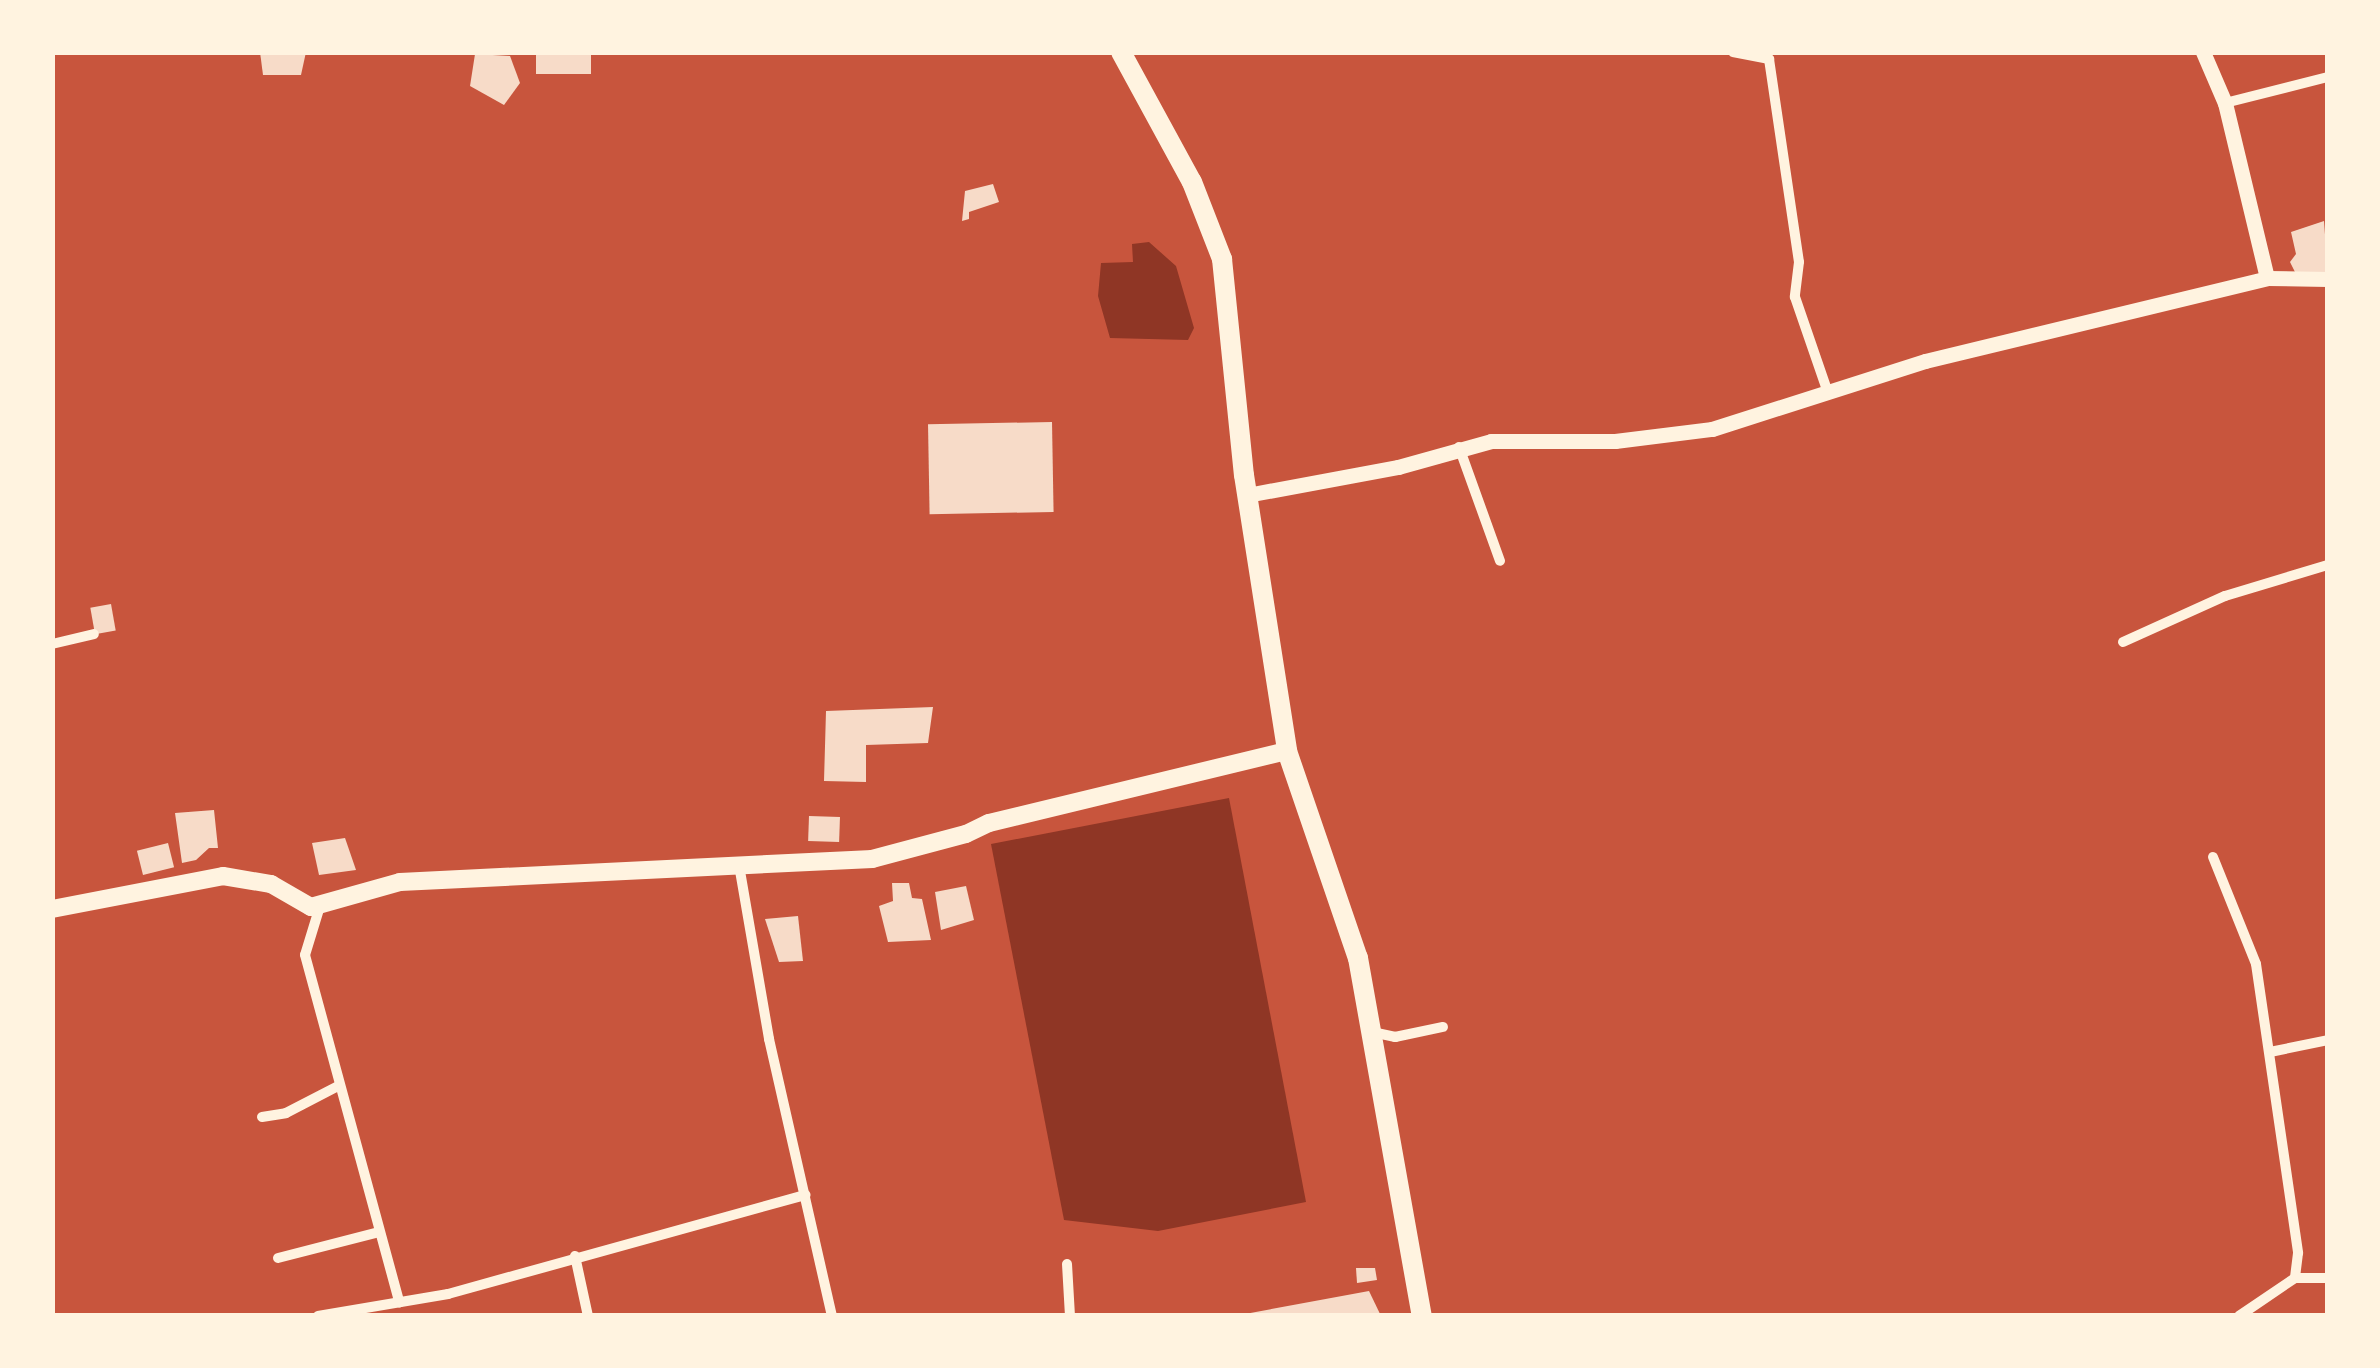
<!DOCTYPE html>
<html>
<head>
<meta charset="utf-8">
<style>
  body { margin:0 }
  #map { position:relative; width:2380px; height:1368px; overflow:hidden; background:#c8553d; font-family:"Open Sans",sans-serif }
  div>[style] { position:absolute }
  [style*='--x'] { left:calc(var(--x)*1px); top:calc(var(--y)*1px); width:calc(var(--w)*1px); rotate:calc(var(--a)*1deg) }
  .water>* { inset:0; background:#8f3625 }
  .building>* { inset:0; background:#f7dbc8; transform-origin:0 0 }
  .minor>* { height:10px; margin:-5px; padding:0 5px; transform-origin:5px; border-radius:5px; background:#fff3e0 }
  .tertiary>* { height:15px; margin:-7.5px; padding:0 7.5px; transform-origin:7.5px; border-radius:7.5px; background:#fff3e0 }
  .secondary>* { height:18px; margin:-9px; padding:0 9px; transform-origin:9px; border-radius:9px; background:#fff3e0 }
  .trunk>* { height:20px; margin:-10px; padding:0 10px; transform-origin:10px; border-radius:10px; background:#fff3e0 }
  span { translate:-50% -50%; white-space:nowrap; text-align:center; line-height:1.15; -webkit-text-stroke:10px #fff3e0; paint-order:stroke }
  .frame { position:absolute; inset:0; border:55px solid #fff3e0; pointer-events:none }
</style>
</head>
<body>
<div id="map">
  <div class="water">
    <div style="clip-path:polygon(1149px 242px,1176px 266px,1194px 328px,1188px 340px,1110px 338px,1098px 296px,1101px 263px,1133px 262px,1132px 244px)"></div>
    <div style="clip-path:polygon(1229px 798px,1306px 1202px,1158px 1231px,1064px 1220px,991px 844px)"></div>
  </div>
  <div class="building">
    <div style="clip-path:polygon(260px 52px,306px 52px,301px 75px,263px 75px)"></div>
    <div style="left:536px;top:52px;width:55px;height:22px"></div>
    <div style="clip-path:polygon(475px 54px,510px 56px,520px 83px,504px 105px,470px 86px)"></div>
    <div style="clip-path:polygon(993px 184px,999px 202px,969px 212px,969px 219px,962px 221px,965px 191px)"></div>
    <div style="clip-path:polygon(2324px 221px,2328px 275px,2296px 274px,2290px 262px,2296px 254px,2291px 232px)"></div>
    <div style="left:1052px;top:422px;width:90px;height:124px;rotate:89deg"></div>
    <div style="left:111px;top:604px;width:27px;height:21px;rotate:80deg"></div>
    <div style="clip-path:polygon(933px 707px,928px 743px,866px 745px,866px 782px,824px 781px,826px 711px)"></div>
    <div style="clip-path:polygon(214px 810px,218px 848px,209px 848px,196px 860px,182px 863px,175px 813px)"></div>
    <div style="left:809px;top:816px;width:31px;height:25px;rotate:2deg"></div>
    <div style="clip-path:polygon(345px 838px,356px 870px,319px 875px,312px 843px)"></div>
    <div style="left:168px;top:843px;width:25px;height:32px;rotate:76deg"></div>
    <div style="clip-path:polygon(892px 883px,909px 883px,912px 898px,922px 899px,931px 940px,888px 942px,879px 906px,893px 901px)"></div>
    <div style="clip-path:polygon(966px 886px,974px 920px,941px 930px,935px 892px)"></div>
    <div style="clip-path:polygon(798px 916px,803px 961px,779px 962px,765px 919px)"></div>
    <div style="clip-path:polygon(1356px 1268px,1375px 1268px,1377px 1280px,1357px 1283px)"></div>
    <div style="clip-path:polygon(1369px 1291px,1381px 1316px,1245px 1316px,1245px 1314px)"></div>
  </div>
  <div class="minor">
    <div style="--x:1733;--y:52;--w:37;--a:11"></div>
    <div style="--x:1769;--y:59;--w:205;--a:81.6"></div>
    <div style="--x:1799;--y:262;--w:35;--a:97"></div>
    <div style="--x:1795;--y:297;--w:98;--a:71"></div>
    <div style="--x:2225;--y:103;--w:106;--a:-14.2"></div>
    <div style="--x:1459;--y:447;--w:121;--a:70.2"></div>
    <div style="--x:2123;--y:642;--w:112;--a:-24.3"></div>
    <div style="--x:2225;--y:596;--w:108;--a:-16.8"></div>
    <div style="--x:52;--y:644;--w:43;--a:-13.4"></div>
    <div style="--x:2213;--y:857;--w:115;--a:68.1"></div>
    <div style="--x:2256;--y:964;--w:292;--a:81.7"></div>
    <div style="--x:2298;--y:1253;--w:25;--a:97"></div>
    <div style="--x:739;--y:865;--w:177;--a:80.2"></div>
    <div style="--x:769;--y:1039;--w:284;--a:77.2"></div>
    <div style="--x:320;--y:906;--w:51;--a:107"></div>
    <div style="--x:305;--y:955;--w:360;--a:74.8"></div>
    <div style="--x:1372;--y:1032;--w:24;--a:12"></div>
    <div style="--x:1395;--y:1037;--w:49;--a:-11.8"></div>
    <div style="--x:2270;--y:1052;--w:59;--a:-11.7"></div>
    <div style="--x:262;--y:1117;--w:24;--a:-9"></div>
    <div style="--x:286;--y:1113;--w:59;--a:-27.4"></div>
    <div style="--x:575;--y:1256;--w:61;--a:77.8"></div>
    <div style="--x:278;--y:1258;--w:104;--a:-14.4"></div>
    <div style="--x:1067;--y:1264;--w:52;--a:86.7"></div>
    <div style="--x:318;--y:1316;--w:132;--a:-9.6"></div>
    <div style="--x:448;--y:1294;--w:371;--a:-15.5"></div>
    <div style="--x:2239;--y:1316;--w:68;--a:-34.2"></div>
    <div style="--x:2295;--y:1278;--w:33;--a:0"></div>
  </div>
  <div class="tertiary">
    <div style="--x:2203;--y:52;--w:56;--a:66.7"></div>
    <div style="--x:2225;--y:103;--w:180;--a:76.5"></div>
    <div style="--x:1247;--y:495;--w:154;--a:-10.5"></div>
    <div style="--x:1398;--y:467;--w:97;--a:-15.6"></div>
    <div style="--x:1491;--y:441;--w:124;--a:0"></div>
    <div style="--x:1615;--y:441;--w:98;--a:-7.1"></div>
    <div style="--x:1712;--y:429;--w:224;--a:-17.7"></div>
    <div style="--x:1925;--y:361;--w:352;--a:-13.6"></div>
    <div style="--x:2267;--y:278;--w:61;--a:0.9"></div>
  </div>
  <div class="secondary">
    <div style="--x:52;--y:909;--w:174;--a:-10.9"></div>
    <div style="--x:223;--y:876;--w:49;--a:9.5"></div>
    <div style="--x:271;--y:884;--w:46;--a:29.9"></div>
    <div style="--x:311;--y:907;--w:92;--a:-15.7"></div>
    <div style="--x:400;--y:882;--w:473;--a:-2.8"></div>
    <div style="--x:872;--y:859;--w:97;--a:-14.9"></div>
    <div style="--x:966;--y:834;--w:25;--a:-26"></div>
    <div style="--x:989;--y:823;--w:307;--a:-13.6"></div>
  </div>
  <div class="trunk">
    <div style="--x:1121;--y:52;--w:148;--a:61.4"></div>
    <div style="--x:1192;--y:182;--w:83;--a:68.7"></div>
    <div style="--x:1222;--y:259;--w:217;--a:84.2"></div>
    <div style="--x:1244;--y:475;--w:279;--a:81.1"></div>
    <div style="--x:1287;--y:751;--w:219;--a:71.1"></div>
    <div style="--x:1358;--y:958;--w:364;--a:79.9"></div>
  </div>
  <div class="frame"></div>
</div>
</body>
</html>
